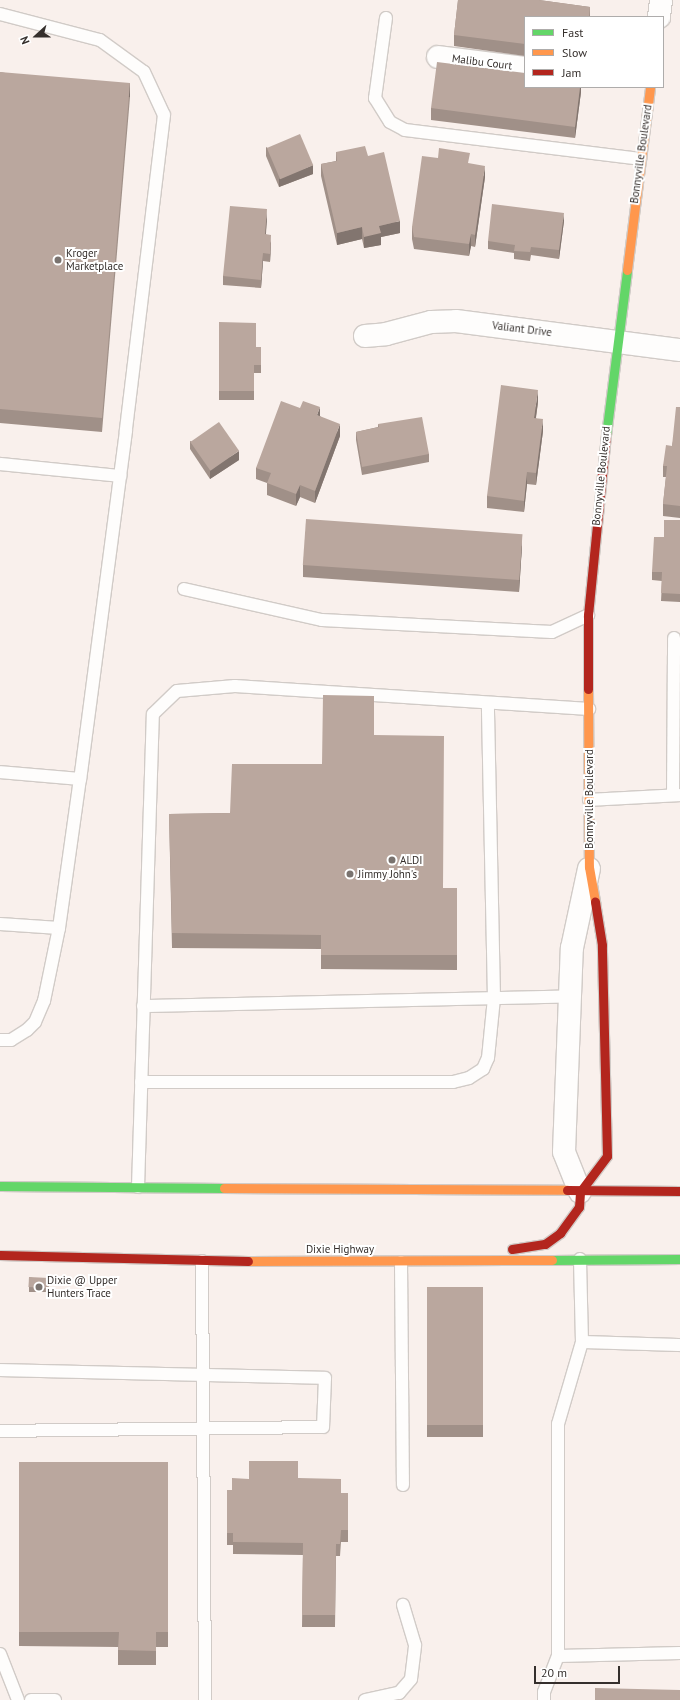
<!DOCTYPE html>
<html>
<head>
<meta charset="utf-8">
<style>
  body { margin:0 }
  #map { position:relative; width:680px; height:1700px; overflow:hidden; background:#f9f0ec; font-family:"PT Sans",sans-serif }
  div>[style] { position:absolute }
  [style*='--x'] { left:calc(var(--x)*1px); top:calc(var(--y)*1px); width:calc(var(--w)*1px); rotate:calc(var(--a)*1deg) }
  .roads { filter:drop-shadow(1px 0 #d1cbc7) drop-shadow(-1px 0 #d1cbc7) drop-shadow(0 1px #d1cbc7) drop-shadow(0 -1px #d1cbc7) }
  .lane>* { height:12px; margin:-6px; padding:0 6px; transform-origin:6px; border-radius:6px; background:#fefdfc }
  .street>* { height:22px; margin:-11px; padding:0 11px; transform-origin:11px; border-radius:11px; background:#fefdfc }
  .fast>* { height:9px; margin:-4.5px; padding:0 4.5px; transform-origin:4.5px; border-radius:4.5px; background:#63d668 }
  .slow>* { height:9px; margin:-4.5px; padding:0 4.5px; transform-origin:4.5px; border-radius:4.5px; background:#ff974d }
  .jam>* { height:9px; margin:-4.5px; padding:0 4.5px; transform-origin:4.5px; border-radius:4.5px; background:#b3261e }
  .wall>* { inset:0; background:#a09088; transform-origin:0 0 }
  .shaded-wall>* { inset:0; background:#82756f; transform-origin:0 0 }
  .building>* { inset:0; background:#baa79e; transform-origin:0 0 }
  .dots>* { width:11px; height:11px; translate:-50% -50%; box-sizing:border-box; border:2px solid #fff; border-radius:50% }
  span { translate:-50% -50%; white-space:nowrap; text-align:center; line-height:1.15; -webkit-text-stroke:4px #fff; paint-order:stroke }
  .street-label { font-size:11px; color:#352f2c }
  .poi-label { font-size:11px; color:#352f2c }
  .left { translate:0 -50%; text-align:left }
  .legend { position:absolute; left:524px; top:16px; width:140px; height:72px; box-sizing:border-box; background:#fff; border:1px solid #aeacab; margin:0; padding:5px 7px; list-style:none; font-size:12px; color:#352f2c }
  .legend li { display:flex; align-items:center; gap:8px; height:20px }
  .legend b { width:20px; border:1px solid #aeacab }
  .north { position:absolute; left:16px; top:16px; width:40px; height:40px; -webkit-text-stroke:3px #fff; paint-order:stroke; rotate:249deg; font-size:11px; font-weight:700; line-height:16px; text-align:center; color:#352f2c }
  .north::after { content:''; display:block; margin:auto; width:14px; height:18px; background:#352f2c; clip-path:polygon(50% 0,100% 100%,50% 72%,0 100%) }
  .scale { position:absolute; left:534px; top:1666px; width:86px; height:18px; box-sizing:border-box; border:2px solid #352f2c; border-top:0; padding-left:5px; font-size:12px; line-height:14px; white-space:nowrap; color:#352f2c; -webkit-text-stroke:3px #fff; paint-order:stroke }
</style>
</head>
<body>
<div id="map">
  <div class="roads">
    <div class="lane">
      <div style="--x:0;--y:14;--w:103;--a:14.6"></div>
      <div style="--x:100;--y:40;--w:54;--a:36"></div>
      <div style="--x:144;--y:72;--w:47;--a:65.1"></div>
      <div style="--x:164;--y:115;--w:318;--a:96.9"></div>
      <div style="--x:126;--y:431;--w:351;--a:97.5"></div>
      <div style="--x:80;--y:779;--w:80;--a:-175"></div>
      <div style="--x:386;--y:18;--w:81;--a:97.8"></div>
      <div style="--x:375;--y:98;--w:28;--a:58"></div>
      <div style="--x:390;--y:122;--w:17;--a:28"></div>
      <div style="--x:405;--y:130;--w:237;--a:7"></div>
      <div style="--x:0;--y:464;--w:121;--a:5.7"></div>
      <div style="--x:184;--y:589;--w:141;--a:12.7"></div>
      <div style="--x:322;--y:620;--w:230;--a:3"></div>
      <div style="--x:552;--y:632;--w:40;--a:-25"></div>
      <div style="--x:673;--y:795;--w:157;--a:-89.6"></div>
      <div style="--x:589;--y:800;--w:91;--a:-3.1"></div>
      <div style="--x:0;--y:924;--w:59;--a:3.9"></div>
      <div style="--x:143;--y:1006;--w:428;--a:-1.3"></div>
      <div style="--x:0;--y:1040;--w:11;--a:0"></div>
      <div style="--x:11;--y:1040;--w:19;--a:-32"></div>
      <div style="--x:27;--y:1030;--w:11;--a:-45"></div>
      <div style="--x:35;--y:1022;--w:23;--a:-67"></div>
      <div style="--x:44;--y:1001;--w:75;--a:-78.4"></div>
      <div style="--x:59;--y:928;--w:150;--a:-82"></div>
      <div style="--x:141;--y:1082;--w:312;--a:0"></div>
      <div style="--x:453;--y:1082;--w:16;--a:-14"></div>
      <div style="--x:469;--y:1078;--w:17;--a:-33"></div>
      <div style="--x:483;--y:1069;--w:12;--a:-66"></div>
      <div style="--x:488;--y:1058;--w:60;--a:-84.3"></div>
      <div style="--x:494;--y:998;--w:295;--a:-91.2"></div>
      <div style="--x:138;--y:1187;--w:473;--a:-88.2"></div>
      <div style="--x:153;--y:714;--w:33;--a:-44"></div>
      <div style="--x:177;--y:691;--w:58;--a:-4.9"></div>
      <div style="--x:235;--y:686;--w:355;--a:3.7"></div>
      <div style="--x:202;--y:1261;--w:439;--a:89.6"></div>
      <div style="--x:401;--y:1262;--w:223;--a:89.5"></div>
      <div style="--x:582;--y:1342;--w:98;--a:1.8"></div>
      <div style="--x:0;--y:1370;--w:325;--a:1.4"></div>
      <div style="--x:325;--y:1378;--w:49;--a:92.3"></div>
      <div style="--x:323;--y:1427;--w:323;--a:179.3"></div>
      <div style="--x:0;--y:1654;--w:49;--a:68.6"></div>
      <div style="--x:558;--y:1656;--w:122;--a:-1.4"></div>
      <div style="--x:31;--y:1700;--w:24;--a:0"></div>
      <div style="--x:365;--y:1700;--w:35;--a:-12"></div>
      <div style="--x:399;--y:1693;--w:18;--a:-49"></div>
      <div style="--x:411;--y:1679;--w:34;--a:-83"></div>
      <div style="--x:415;--y:1645;--w:42;--a:-106.7"></div>
      <div style="--x:544;--y:1700;--w:8;--a:-90"></div>
      <div style="--x:544;--y:1692;--w:39;--a:-69"></div>
      <div style="--x:558;--y:1656;--w:232;--a:-90"></div>
      <div style="--x:558;--y:1424;--w:85;--a:-73.7"></div>
      <div style="--x:582;--y:1342;--w:83;--a:-91.4"></div>
    </div>
    <div class="street">
      <div style="--x:659;--y:17;--w:17;--a:-83"></div>
      <div style="--x:438;--y:57;--w:88;--a:7.2"></div>
      <div style="--x:365;--y:336;--w:21;--a:-5"></div>
      <div style="--x:386;--y:334;--w:47;--a:-14.9"></div>
      <div style="--x:431;--y:322;--w:25;--a:-2"></div>
      <div style="--x:456;--y:321;--w:226;--a:7.4"></div>
      <div style="--x:580;--y:1192;--w:43;--a:-111.8"></div>
      <div style="--x:564;--y:1152;--w:204;--a:-87.8"></div>
      <div style="--x:572;--y:948;--w:81;--a:-77.9"></div>
    </div>
    <div class="fast">
      <div style="--x:606;--y:435;--w:166;--a:-82.7"></div>
      <div style="--x:0;--y:1186;--w:224;--a:0.5"></div>
      <div style="--x:552;--y:1260;--w:128;--a:-0.4"></div>
    </div>
    <div class="slow">
      <div style="--x:627;--y:270;--w:184;--a:-82.8"></div>
      <div style="--x:588;--y:689;--w:178;--a:89.7"></div>
      <div style="--x:589;--y:867;--w:36;--a:80"></div>
      <div style="--x:224;--y:1188;--w:343;--a:0.3"></div>
      <div style="--x:248;--y:1261;--w:304;--a:-0.2"></div>
    </div>
    <div class="jam">
      <div style="--x:588;--y:689;--w:74;--a:-90"></div>
      <div style="--x:588;--y:615;--w:181;--a:-84.3"></div>
      <div style="--x:567;--y:1190;--w:113;--a:0.5"></div>
      <div style="--x:580;--y:1192;--w:45;--a:-53.1"></div>
      <div style="--x:607;--y:1156;--w:211;--a:-91.4"></div>
      <div style="--x:602;--y:945;--w:44;--a:-99.2"></div>
      <div style="--x:512;--y:1249;--w:33;--a:-9"></div>
      <div style="--x:545;--y:1244;--w:19;--a:-36"></div>
      <div style="--x:560;--y:1233;--w:32;--a:-54"></div>
      <div style="--x:579;--y:1207;--w:15;--a:-86"></div>
      <div style="--x:0;--y:1255;--w:248;--a:1.4"></div>
    </div>
  </div>
  <div class="wall">
    <div style="clip-path:polygon(458px 0,539px 0,590px 7px,590px 17px,525px 17px,525px 56px,454px 46px,454px 35px)"></div>
    <div style="clip-path:polygon(0 72px,130px 97px,102px 432px,0 423px)"></div>
    <div style="clip-path:polygon(581px 87px,581px 92px,575px 138px,431px 120px,431px 108px)"></div>
    <div style="clip-path:polygon(266px 147px,313px 174px,279px 187px,266px 156px)"></div>
    <div style="clip-path:polygon(336px 152px,368px 156px,400px 233px,381px 237px,381px 245px,364px 248px,362px 239px,337px 245px,321px 176px,321px 164px,336px 161px)"></div>
    <div style="clip-path:polygon(470px 164px,485px 177px,475px 247px,471px 246px,469px 256px,414px 249px,412px 239px,412px 227px)"></div>
    <div style="clip-path:polygon(267px 218px,266px 234px,271px 243px,270px 262px,263px 261px,261px 288px,223px 285px,223px 276px)"></div>
    <div style="clip-path:polygon(564px 221px,559px 259px,531px 255px,530px 261px,514px 259px,514px 253px,488px 249px,488px 241px)"></div>
    <div style="clip-path:polygon(219px 322px,256px 347px,261px 347px,261px 373px,254px 373px,254px 400px,219px 400px)"></div>
    <div style="clip-path:polygon(538px 402px,536px 418px,543px 431px,536px 485px,527px 484px,524px 512px,487px 508px,487px 496px)"></div>
    <div style="clip-path:polygon(680px 407px,680px 518px,663px 516px,663px 504px,666px 477px,663px 477px,663px 466px,672px 446px)"></div>
    <div style="clip-path:polygon(320px 416px,340px 436px,315px 503px,300px 497px,296px 506px,267px 495px,267px 483px,256px 479px,256px 468px)"></div>
    <div style="clip-path:polygon(378px 424px,429px 454px,429px 462px,362px 475px,356px 440px,356px 432px,378px 427px)"></div>
    <div style="clip-path:polygon(190px 441px,239px 460px,210px 479px,190px 449px)"></div>
    <div style="clip-path:polygon(680px 520px,680px 602px,661px 601px,662px 581px,652px 580px,652px 572px,664px 537px)"></div>
    <div style="clip-path:polygon(522px 546px,519px 592px,303px 577px,303px 565px)"></div>
    <div style="clip-path:polygon(374px 735px,443px 888px,457px 888px,457px 970px,321px 969px,321px 949px,172px 948px,169px 814px,230px 813px,322px 764px)"></div>
    <div style="clip-path:polygon(29px 1277px,49px 1282px,48px 1292px,29px 1292px)"></div>
    <div style="left:427px;top:1287px;width:56px;height:150px"></div>
    <div style="clip-path:polygon(19px 1462px,168px 1462px,168px 1647px,156px 1647px,156px 1665px,118px 1665px,118px 1647px,19px 1646px)"></div>
    <div style="clip-path:polygon(298px 1478px,341px 1493px,348px 1493px,348px 1542px,341px 1542px,340px 1556px,336px 1556px,335px 1627px,302px 1627px,303px 1555px,233px 1554px,233px 1545px,227px 1545px,227px 1490px,232px 1490px,249px 1479px)"></div>
  </div>
  <div class="shaded-wall">
    <div style="left:130px;top:83px;width:14px;height:336px;rotate:90deg"></div>
    <div style="clip-path:polygon(580px 87px,581px 87px,581px 92px,575px 138px,575px 127px)"></div>
    <div style="clip-path:polygon(313px 165px,313px 174px,279px 187px,279px 179px)"></div>
    <div style="clip-path:polygon(485px 166px,485px 177px,475px 247px,475px 235px)"></div>
    <div style="clip-path:polygon(267px 209px,267px 218px,265px 242px,265px 234px)"></div>
    <div style="clip-path:polygon(564px 213px,564px 221px,559px 259px,559px 250px)"></div>
    <div style="clip-path:polygon(400px 221px,400px 233px,381px 237px,381px 245px,364px 248px,364px 237px,379px 226px)"></div>
    <div style="clip-path:polygon(362px 227px,362px 239px,337px 245px,337px 233px)"></div>
    <div style="clip-path:polygon(471px 234px,471px 246px,469px 256px,469px 244px)"></div>
    <div style="clip-path:polygon(271px 235px,271px 243px,270px 262px,270px 254px)"></div>
    <div style="clip-path:polygon(263px 253px,263px 261px,261px 288px,261px 280px)"></div>
    <div style="clip-path:polygon(538px 390px,538px 402px,534px 430px,534px 418px)"></div>
    <div style="clip-path:polygon(320px 407px,320px 419px,317px 415px)"></div>
    <div style="clip-path:polygon(543px 419px,543px 431px,536px 485px,536px 473px)"></div>
    <div style="clip-path:polygon(340px 424px,340px 436px,315px 503px,315px 491px)"></div>
    <div style="clip-path:polygon(239px 451px,239px 460px,210px 479px,210px 470px)"></div>
    <div style="clip-path:polygon(527px 472px,527px 484px,524px 512px,524px 501px)"></div>
    <div style="clip-path:polygon(300px 485px,300px 497px,296px 506px,296px 494px)"></div>
    <div style="clip-path:polygon(522px 534px,522px 546px,519px 592px,519px 581px)"></div>
  </div>
  <div class="building">
    <div style="clip-path:polygon(458px 0,539px 0,590px 7px,589px 17px,525px 17px,525px 44px,454px 35px)"></div>
    <div style="clip-path:polygon(437px 62px,525px 73px,525px 87px,580px 87px,575px 127px,431px 108px)"></div>
    <div style="clip-path:polygon(0 72px,130px 83px,102px 418px,0 409px)"></div>
    <div style="left:300px;top:134px;width:34px;height:36px;rotate:67deg"></div>
    <div style="clip-path:polygon(365px 146px,368px 156px,384px 152px,400px 221px,379px 226px,381px 233px,364px 237px,362px 227px,337px 233px,321px 164px,337px 161px,336px 152px)"></div>
    <div style="clip-path:polygon(439px 148px,470px 153px,468px 163px,485px 166px,475px 235px,471px 234px,469px 244px,414px 237px,412px 227px,422px 156px,438px 158px)"></div>
    <div style="clip-path:polygon(492px 204px,564px 213px,559px 250px,531px 247px,530px 252px,514px 251px,515px 245px,488px 241px)"></div>
    <div style="clip-path:polygon(230px 206px,267px 209px,265px 234px,271px 235px,270px 254px,263px 253px,261px 280px,223px 276px)"></div>
    <div style="clip-path:polygon(219px 322px,256px 323px,256px 347px,261px 347px,261px 365px,254px 365px,254px 391px,219px 391px)"></div>
    <div style="clip-path:polygon(501px 385px,538px 390px,534px 418px,543px 419px,536px 473px,527px 472px,524px 501px,487px 496px)"></div>
    <div style="clip-path:polygon(281px 401px,300px 408px,303px 401px,320px 407px,317px 415px,340px 424px,315px 491px,300px 485px,296px 494px,267px 483px,271px 473px,256px 468px)"></div>
    <div style="clip-path:polygon(676px 407px,680px 407px,680px 506px,663px 504px,667px 466px,663px 466px,666px 445px,672px 446px)"></div>
    <div style="clip-path:polygon(422px 417px,429px 454px,362px 467px,356px 432px,379px 427px,378px 424px)"></div>
    <div style="left:219px;top:422px;width:35px;height:35px;rotate:55deg"></div>
    <div style="left:306px;top:519px;width:217px;height:46px;rotate:4deg"></div>
    <div style="clip-path:polygon(664px 520px,680px 520px,680px 594px,661px 593px,662px 572px,652px 572px,654px 537px,664px 537px)"></div>
    <div style="clip-path:polygon(323px 695px,374px 696px,374px 735px,444px 736px,443px 888px,457px 888px,457px 955px,321px 955px,321px 935px,172px 933px,169px 814px,230px 813px,232px 764px,322px 764px)"></div>
    <div style="left:29px;top:1277px;width:20px;height:10px;rotate:3deg"></div>
    <div style="left:427px;top:1287px;width:56px;height:138px"></div>
    <div style="clip-path:polygon(249px 1461px,298px 1461px,298px 1478px,341px 1479px,341px 1493px,348px 1493px,348px 1530px,341px 1530px,340px 1544px,336px 1544px,335px 1615px,302px 1615px,303px 1543px,233px 1542px,233px 1533px,227px 1533px,227px 1490px,232px 1490px,232px 1478px,249px 1479px)"></div>
    <div style="clip-path:polygon(19px 1462px,168px 1462px,168px 1632px,156px 1632px,156px 1651px,118px 1650px,119px 1632px,19px 1632px)"></div>
    <div style="clip-path:polygon(595px 1688px,680px 1690px,680px 1700px,595px 1700px)"></div>
  </div>
  <div class="dots">
    <div style="left:58px;top:260px;background:#7a736f"></div>
    <div style="left:392px;top:860px;background:#7a736f"></div>
    <div style="left:350px;top:874px;background:#7a736f"></div>
    <div style="left:39px;top:1287px;background:#7a736f"></div>
  </div>
  <div class="street-label">
    <span style="left:482px;top:62px;rotate:7deg">Malibu Court</span>
    <span style="left:641px;top:154px;rotate:-82deg">Bonnyville Boulevard</span>
    <span style="left:522px;top:329px;rotate:7deg">Valiant Drive</span>
    <span style="left:601px;top:476px;rotate:-84deg">Bonnyville Boulevard</span>
    <span style="left:589px;top:799px;rotate:-90deg">Bonnyville Boulevard</span>
    <span style="left:340px;top:1249px">Dixie Highway</span>
  </div>
  <div class="poi-label">
    <span class="left" style="left:66px;top:260px">Kroger<br>Marketplace</span>
    <span class="left" style="left:400px;top:860px">ALDI</span>
    <span class="left" style="left:358px;top:874px">Jimmy John's</span>
    <span class="left" style="left:47px;top:1287px">Dixie @ Upper<br>Hunters Trace</span>
  </div>
  <ul class="legend">
  <li><b style="height:5px;background:#63d668"></b>Fast</li>
  <li><b style="height:5px;background:#ff974d"></b>Slow</li>
  <li><b style="height:5px;background:#b3261e"></b>Jam</li>
  </ul>
  <div class="north">N</div>
  <div class="scale">20 m</div>
</div>
</body>
</html>
